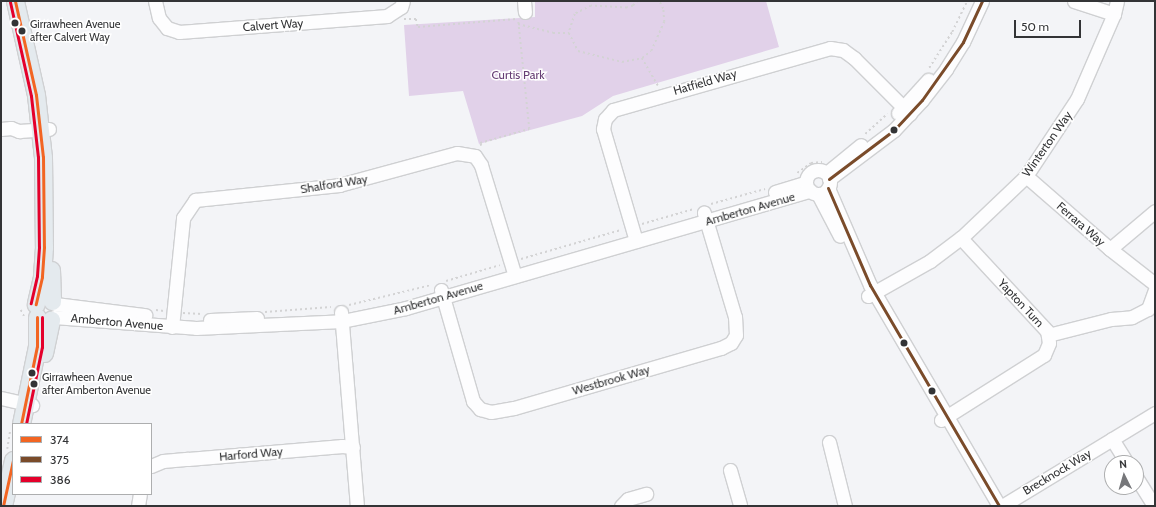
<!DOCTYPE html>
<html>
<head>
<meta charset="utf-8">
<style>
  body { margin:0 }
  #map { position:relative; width:1156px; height:507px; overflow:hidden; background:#f3f4f7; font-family:Cabin,sans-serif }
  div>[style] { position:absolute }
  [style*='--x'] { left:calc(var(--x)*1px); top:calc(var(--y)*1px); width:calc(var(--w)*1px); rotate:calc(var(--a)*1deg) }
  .green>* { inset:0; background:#e1d1e9 }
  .path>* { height:1.5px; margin-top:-0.75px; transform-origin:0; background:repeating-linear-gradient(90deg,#d3d3d4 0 2px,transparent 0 5px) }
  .roads { filter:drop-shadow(1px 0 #cfd0d2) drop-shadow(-1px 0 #cfd0d2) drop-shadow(0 1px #cfd0d2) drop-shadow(0 -1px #cfd0d2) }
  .minor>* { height:13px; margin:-6.5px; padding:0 6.5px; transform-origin:6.5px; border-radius:6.5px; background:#fdfdfe }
  .minor>.ring { margin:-6.5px; padding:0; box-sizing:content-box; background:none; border:13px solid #fdfdfe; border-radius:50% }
  .major>* { height:17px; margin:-8.5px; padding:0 8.5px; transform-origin:8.5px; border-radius:8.5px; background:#e4eaee }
  .bus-1>* { height:3px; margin:-1.5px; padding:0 1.5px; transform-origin:1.5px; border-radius:1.5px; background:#f26522 }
  .bus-2>* { height:3px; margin:-1.5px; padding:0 1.5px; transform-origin:1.5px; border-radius:1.5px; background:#7a4b2a }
  .bus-3>* { height:3px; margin:-1.5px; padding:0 1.5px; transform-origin:1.5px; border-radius:1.5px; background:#e4002b }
  .dots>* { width:11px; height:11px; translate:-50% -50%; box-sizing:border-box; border:2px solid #fff; border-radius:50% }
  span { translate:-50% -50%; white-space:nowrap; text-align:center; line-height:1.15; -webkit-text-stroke:3px #fff; paint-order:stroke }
  .bus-label { font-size:11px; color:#333436 }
  .left { translate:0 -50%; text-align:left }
  .street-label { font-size:12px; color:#333436 }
  .park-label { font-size:12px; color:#673f75 }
  .frame { position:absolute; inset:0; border:2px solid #333436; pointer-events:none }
  .legend { position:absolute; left:12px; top:423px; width:140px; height:72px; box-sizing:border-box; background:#fff; border:1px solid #adaeaf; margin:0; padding:5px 7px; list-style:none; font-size:12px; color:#333436 }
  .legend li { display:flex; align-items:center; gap:8px; height:20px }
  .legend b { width:20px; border:1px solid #adaeaf }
  .north { position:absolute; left:1104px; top:455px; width:40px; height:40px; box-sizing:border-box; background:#fff; border:1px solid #adaeaf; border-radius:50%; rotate:355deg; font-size:11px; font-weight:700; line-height:16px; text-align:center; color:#333436 }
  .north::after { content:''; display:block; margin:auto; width:14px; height:18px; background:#76777a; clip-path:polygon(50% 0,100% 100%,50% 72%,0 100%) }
  .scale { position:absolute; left:1014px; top:20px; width:67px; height:18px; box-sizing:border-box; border:2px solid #333436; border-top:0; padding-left:5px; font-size:12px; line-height:14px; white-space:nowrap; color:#333436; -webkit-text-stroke:3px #fff; paint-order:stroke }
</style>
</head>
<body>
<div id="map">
  <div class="green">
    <div style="clip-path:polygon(535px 1px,766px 1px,779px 47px,613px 96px,582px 116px,479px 144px,463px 91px,409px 96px,404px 25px,535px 17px)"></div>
  </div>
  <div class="path">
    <div style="--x:638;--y:1;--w:7;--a:135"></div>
    <div style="--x:633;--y:6;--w:6;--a:162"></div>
    <div style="--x:627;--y:8;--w:36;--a:-177"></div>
    <div style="--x:591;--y:6;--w:18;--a:153"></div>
    <div style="--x:575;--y:14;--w:20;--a:108"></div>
    <div style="--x:569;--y:33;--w:20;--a:63"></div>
    <div style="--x:578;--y:51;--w:45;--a:14"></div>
    <div style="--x:622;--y:62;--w:20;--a:-11"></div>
    <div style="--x:642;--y:58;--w:11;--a:-38"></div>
    <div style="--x:651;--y:51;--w:32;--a:-66"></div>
    <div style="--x:664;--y:22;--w:13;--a:-94"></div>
    <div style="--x:663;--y:9;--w:9;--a:-117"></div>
    <div style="--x:404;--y:19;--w:12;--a:0"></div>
    <div style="--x:416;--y:19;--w:8;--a:76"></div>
    <div style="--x:418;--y:27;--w:99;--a:-4.6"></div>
    <div style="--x:518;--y:24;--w:36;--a:14"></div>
    <div style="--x:553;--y:33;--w:16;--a:0"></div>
    <div style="--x:642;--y:58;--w:32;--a:60"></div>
    <div style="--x:929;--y:68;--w:43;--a:-57.4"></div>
    <div style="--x:952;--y:32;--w:34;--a:-64"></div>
    <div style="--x:865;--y:134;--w:30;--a:-42"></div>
    <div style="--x:481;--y:146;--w:3;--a:-108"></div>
    <div style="--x:480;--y:143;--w:51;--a:-15.9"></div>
    <div style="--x:529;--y:129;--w:110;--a:-95.8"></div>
    <div style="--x:797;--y:173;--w:17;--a:-36"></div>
    <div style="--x:811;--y:163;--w:11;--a:-5"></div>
    <div style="--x:711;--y:204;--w:56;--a:-15.5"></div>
    <div style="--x:642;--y:224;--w:54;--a:-16.1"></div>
    <div style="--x:521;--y:259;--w:104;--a:-16.2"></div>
    <div style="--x:446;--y:281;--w:56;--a:-16.5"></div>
    <div style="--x:349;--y:305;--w:84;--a:-13.7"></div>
    <div style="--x:21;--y:310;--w:7;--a:63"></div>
    <div style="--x:156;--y:310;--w:8;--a:7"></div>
    <div style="--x:265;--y:312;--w:66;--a:-4.3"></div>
    <div style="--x:183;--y:313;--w:19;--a:3"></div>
    <div style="--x:7;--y:449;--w:18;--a:-81"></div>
  </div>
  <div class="roads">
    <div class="minor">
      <div style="--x:155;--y:1;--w:17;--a:77"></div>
      <div style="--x:159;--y:18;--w:13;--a:51"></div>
      <div style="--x:167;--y:28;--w:13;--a:18"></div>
      <div style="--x:179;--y:32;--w:209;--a:-4.4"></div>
      <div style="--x:387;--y:16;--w:17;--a:-33"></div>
      <div style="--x:401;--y:7;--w:6;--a:-72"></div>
      <div style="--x:524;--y:1;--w:11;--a:85"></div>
      <div style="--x:1114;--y:14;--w:13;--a:-77"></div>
      <div style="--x:898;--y:113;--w:45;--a:-47.7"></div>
      <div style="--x:1;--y:129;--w:10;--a:-6"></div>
      <div style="--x:11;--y:128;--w:9;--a:21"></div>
      <div style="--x:19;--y:131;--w:30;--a:-4"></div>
      <div class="ring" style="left:806px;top:170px;width:11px;height:11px"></div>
      <div style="--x:829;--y:171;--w:41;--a:-39.1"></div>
      <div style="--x:1026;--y:176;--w:111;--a:41"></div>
      <div style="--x:1110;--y:249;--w:59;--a:-40.2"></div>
      <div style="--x:829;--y:179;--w:81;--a:-37"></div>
      <div style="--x:894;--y:130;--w:41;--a:-47"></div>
      <div style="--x:922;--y:100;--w:39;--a:-52"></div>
      <div style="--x:946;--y:69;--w:32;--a:-58"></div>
      <div style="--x:963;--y:42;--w:45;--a:-65.1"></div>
      <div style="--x:828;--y:188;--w:106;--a:66.6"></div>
      <div style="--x:870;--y:285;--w:256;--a:59.7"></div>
      <div style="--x:775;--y:192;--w:31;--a:-17"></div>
      <div style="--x:818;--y:194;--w:47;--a:62.4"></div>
      <div style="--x:636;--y:241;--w:117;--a:-106.4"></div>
      <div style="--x:603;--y:129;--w:10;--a:-79"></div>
      <div style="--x:605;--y:119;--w:12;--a:-48"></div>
      <div style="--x:613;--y:110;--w:226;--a:-15.9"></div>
      <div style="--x:830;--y:48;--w:13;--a:9"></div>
      <div style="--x:843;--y:50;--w:14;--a:36"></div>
      <div style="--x:854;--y:58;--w:79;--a:45"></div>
      <div style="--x:1110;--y:249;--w:57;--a:37.9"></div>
      <div style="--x:441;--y:290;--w:116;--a:73.9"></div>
      <div style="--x:473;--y:401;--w:11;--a:49"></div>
      <div style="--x:480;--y:409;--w:11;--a:15"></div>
      <div style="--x:491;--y:412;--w:23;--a:-10"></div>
      <div style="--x:514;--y:408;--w:216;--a:-16.2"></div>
      <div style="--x:721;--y:348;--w:11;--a:-27"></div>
      <div style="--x:731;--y:343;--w:9;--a:-58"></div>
      <div style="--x:736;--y:335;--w:18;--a:-93"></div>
      <div style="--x:735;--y:317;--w:109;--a:-106.6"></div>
      <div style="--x:868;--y:296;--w:71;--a:-29.4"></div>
      <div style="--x:930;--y:261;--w:39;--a:-37"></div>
      <div style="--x:961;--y:238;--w:90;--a:-43.6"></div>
      <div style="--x:1026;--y:176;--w:92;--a:-56.5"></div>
      <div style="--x:1077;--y:99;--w:93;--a:-66.5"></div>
      <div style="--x:1114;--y:14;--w:42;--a:-162"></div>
      <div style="--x:55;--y:304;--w:91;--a:7"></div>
      <div style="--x:341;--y:312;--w:195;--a:85.3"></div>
      <div style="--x:54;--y:317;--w:142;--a:4.4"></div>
      <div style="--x:196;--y:328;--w:146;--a:-2.7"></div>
      <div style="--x:342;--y:321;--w:65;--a:-11.5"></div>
      <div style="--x:406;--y:308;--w:421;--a:-16.2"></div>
      <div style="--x:210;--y:320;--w:47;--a:-2.4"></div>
      <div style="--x:172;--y:327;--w:110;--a:-84.2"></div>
      <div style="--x:183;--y:218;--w:22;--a:-56"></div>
      <div style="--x:195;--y:200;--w:145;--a:-5.9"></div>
      <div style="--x:339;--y:185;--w:122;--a:-15.2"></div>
      <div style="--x:457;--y:153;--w:18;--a:9"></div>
      <div style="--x:475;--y:156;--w:11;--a:56"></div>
      <div style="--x:481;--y:165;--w:116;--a:73"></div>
      <div style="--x:1048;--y:335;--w:65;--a:-14.3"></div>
      <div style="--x:1111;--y:319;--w:21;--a:-5"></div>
      <div style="--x:1132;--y:317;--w:18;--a:-27"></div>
      <div style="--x:1148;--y:309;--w:20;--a:-70"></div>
      <div style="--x:1;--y:398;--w:32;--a:13"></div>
      <div style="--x:941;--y:420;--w:122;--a:-32.3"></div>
      <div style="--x:1044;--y:355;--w:13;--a:-67"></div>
      <div style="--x:1049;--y:343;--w:12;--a:-99"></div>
      <div style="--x:1047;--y:331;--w:127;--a:-132.8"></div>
      <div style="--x:1112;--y:439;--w:28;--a:58"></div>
      <div style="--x:829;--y:442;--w:66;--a:76"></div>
      <div style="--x:151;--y:466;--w:13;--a:-23"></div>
      <div style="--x:163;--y:461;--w:25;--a:-5"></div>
      <div style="--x:188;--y:459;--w:155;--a:-4.8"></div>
      <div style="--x:342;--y:446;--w:11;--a:5"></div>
      <div style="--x:730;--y:470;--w:37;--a:74"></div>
      <div style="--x:1136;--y:477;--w:34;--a:58"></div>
      <div style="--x:138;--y:506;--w:12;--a:-81"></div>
      <div style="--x:621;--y:506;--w:10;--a:-45"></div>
      <div style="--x:628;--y:499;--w:19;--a:-16"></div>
      <div style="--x:1002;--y:506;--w:179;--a:-31.3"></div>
    </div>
    <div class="major">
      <div style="--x:15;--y:1;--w:96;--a:77.4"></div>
      <div style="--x:36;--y:95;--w:62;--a:83.6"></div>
      <div style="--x:43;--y:157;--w:90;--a:89.4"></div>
      <div style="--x:44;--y:247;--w:30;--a:94"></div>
      <div style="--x:42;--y:277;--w:28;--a:103"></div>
      <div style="--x:51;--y:270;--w:31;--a:88"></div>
      <div style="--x:44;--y:353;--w:34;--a:-78"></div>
      <div style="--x:21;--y:424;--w:80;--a:-78.4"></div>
      <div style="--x:37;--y:346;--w:29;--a:-90"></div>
      <div style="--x:3;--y:506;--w:47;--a:-77.7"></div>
    </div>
  </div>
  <div class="bus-1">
    <div style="--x:15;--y:1;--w:96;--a:77.4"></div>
    <div style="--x:36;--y:95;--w:62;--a:83.6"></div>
    <div style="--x:43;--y:157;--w:90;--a:89.4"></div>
    <div style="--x:44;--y:247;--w:30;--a:94"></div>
    <div style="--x:42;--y:277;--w:28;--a:103"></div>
    <div style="--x:21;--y:424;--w:80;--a:-78.4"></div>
    <div style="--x:37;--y:346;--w:29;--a:-90"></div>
    <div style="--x:3;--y:506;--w:47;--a:-77.7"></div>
  </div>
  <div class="bus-2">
    <div style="--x:829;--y:179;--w:81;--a:-37"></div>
    <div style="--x:894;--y:130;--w:41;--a:-47"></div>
    <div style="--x:922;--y:100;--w:71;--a:-54.7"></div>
    <div style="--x:963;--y:42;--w:45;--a:-65.1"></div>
    <div style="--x:828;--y:188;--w:106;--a:66.6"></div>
    <div style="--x:870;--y:285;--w:256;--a:59.7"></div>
  </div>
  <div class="bus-3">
    <div style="--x:10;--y:2;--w:96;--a:77.4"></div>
    <div style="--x:31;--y:96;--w:61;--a:83.5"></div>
    <div style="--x:38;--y:157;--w:90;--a:89.4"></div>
    <div style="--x:39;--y:247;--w:29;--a:94"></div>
    <div style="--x:37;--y:276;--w:28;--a:103"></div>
    <div style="--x:26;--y:424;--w:79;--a:-78.3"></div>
    <div style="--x:42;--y:347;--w:30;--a:-90"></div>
  </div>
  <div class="dots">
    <div style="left:15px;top:23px;background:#333436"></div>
    <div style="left:22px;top:31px;background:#333436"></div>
    <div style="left:894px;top:130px;background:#333436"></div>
    <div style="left:904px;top:343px;background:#333436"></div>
    <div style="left:32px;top:373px;background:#333436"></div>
    <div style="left:34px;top:384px;background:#333436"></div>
    <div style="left:932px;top:391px;background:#333436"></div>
  </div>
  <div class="bus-label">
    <span class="left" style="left:30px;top:31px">Girrawheen Avenue<br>after Calvert Way</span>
    <span class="left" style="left:42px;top:384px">Girrawheen Avenue<br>after Amberton Avenue</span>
  </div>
  <div class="street-label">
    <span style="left:273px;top:25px;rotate:-4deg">Calvert Way</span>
    <span style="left:705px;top:82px;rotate:-16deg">Hatfield Way</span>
    <span style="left:1047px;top:144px;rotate:-55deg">Winterton Way</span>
    <span style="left:334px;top:184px;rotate:-9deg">Shalford Way</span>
    <span style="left:750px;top:209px;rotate:-16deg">Amberton Avenue</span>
    <span style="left:1081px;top:224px;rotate:41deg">Ferrara Way</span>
    <span style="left:438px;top:298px;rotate:-16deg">Amberton Avenue</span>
    <span style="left:1021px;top:303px;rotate:47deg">Yapton Turn</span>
    <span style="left:117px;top:322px;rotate:5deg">Amberton Avenue</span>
    <span style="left:611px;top:380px;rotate:-16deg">Westbrook Way</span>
    <span style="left:251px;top:454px;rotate:-5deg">Harford Way</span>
    <span style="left:1057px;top:472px;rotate:-31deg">Brecknock Way</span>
  </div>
  <div class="park-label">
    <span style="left:518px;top:75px">Curtis Park</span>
  </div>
  <div class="frame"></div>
  <ul class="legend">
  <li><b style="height:5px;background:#f26522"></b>374</li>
  <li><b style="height:5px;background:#7a4b2a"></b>375</li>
  <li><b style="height:5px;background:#e4002b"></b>386</li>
  </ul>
  <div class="north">N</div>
  <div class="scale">50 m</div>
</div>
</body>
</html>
